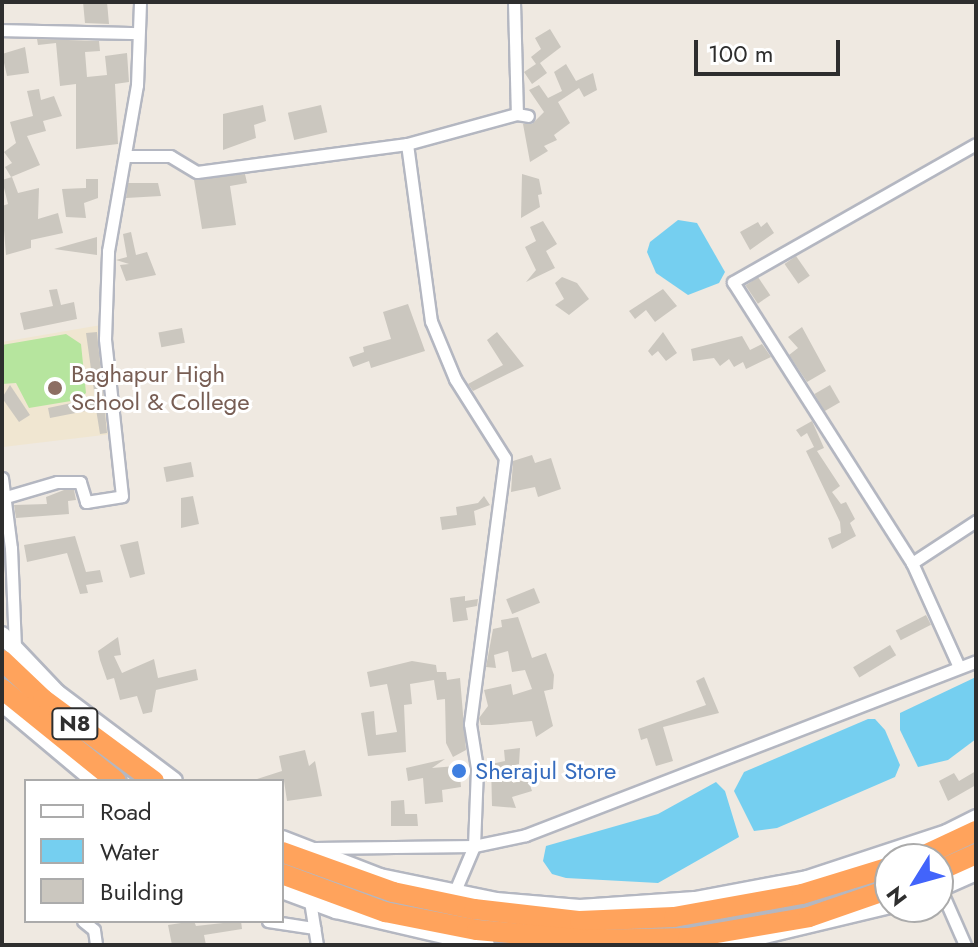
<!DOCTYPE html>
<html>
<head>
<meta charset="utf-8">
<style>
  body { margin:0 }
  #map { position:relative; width:978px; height:947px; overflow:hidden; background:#efe9e1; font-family:Jost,sans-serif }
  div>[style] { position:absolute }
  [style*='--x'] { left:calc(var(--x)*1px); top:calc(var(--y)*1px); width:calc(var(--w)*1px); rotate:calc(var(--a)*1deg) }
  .education>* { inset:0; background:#f0e6d1 }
  .green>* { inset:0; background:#b6e59e }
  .water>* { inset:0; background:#75cff0 }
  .building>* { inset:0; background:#cbc7bf; transform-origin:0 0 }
  .roads { filter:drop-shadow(2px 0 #b4b7c1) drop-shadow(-2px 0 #b4b7c1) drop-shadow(0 2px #b4b7c1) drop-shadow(0 -2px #b4b7c1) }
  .street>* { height:11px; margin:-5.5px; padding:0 5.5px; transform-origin:5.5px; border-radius:5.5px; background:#fff }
  .secondary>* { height:16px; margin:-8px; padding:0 8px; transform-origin:8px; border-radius:8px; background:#fff }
  .highway>* { height:20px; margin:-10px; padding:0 10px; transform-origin:10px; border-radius:10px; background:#ffa35c }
  .dots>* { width:22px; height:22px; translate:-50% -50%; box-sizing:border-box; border:4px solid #fff; border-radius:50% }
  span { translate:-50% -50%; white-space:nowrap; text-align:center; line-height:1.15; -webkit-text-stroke:6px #fff; paint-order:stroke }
  .shield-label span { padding:2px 6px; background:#fff; border:2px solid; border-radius:6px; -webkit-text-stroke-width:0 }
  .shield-label { font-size:22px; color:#2e2e2e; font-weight:700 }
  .education-label { font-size:24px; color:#785e54 }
  .left { translate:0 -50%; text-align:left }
  .shop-label { font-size:24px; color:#366cbe }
  .frame { position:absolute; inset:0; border:4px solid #2e2e2e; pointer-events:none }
  .legend { position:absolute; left:24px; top:779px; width:260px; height:144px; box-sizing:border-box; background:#fff; border:2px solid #ababab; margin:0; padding:10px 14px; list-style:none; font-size:24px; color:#2e2e2e }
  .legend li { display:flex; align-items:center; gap:16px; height:40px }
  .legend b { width:40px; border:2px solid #ababab }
  .north { position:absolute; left:874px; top:843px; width:80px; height:80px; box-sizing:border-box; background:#fff; border:2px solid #ababab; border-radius:50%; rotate:233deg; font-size:22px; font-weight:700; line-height:32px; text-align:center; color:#2e2e2e }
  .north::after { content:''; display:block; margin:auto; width:28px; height:36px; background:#4264fb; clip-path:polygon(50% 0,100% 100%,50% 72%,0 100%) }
  .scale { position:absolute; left:694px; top:40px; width:146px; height:36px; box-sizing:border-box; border:4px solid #2e2e2e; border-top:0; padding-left:10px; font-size:24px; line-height:28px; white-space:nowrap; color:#2e2e2e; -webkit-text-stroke:6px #fff; paint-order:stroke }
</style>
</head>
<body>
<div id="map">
  <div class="education">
    <div style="clip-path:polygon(101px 325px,112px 434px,3px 447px,2px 342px)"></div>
  </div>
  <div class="green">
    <div style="clip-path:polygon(66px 334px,81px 344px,86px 393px,77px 400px,29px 408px,16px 383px,2px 384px,2px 345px)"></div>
  </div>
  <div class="water">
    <div style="clip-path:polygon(678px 220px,697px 223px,725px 272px,719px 283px,688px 295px,656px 273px,647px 252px,650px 242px)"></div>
    <div style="clip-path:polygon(976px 677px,976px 739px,948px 760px,918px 767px,900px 730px,900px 713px)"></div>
    <div style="clip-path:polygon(868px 719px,875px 719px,885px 730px,900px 765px,895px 777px,777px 828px,754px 831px,734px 791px,744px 772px)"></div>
    <div style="clip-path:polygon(716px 782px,725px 791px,739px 837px,658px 883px,566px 878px,552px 874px,543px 861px,546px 846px,658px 814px)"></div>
  </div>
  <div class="building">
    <div style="clip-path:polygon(83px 2px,107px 2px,109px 24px,85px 23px)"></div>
    <div style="clip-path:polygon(550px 29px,561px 47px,540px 63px,547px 73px,532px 84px,524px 72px,536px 64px,531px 57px,541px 49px,535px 38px)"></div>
    <div style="clip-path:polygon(37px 39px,99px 41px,100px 51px,85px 52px,87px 77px,107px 75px,105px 56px,127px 53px,129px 82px,115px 84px,118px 144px,76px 149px,76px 84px,60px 86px,56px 43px,38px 45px)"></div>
    <div style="clip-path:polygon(25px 47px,29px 73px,7px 76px,2px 54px)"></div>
    <div style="clip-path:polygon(566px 64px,576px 81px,593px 73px,597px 90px,584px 97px,579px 88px,558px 102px,570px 123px,554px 135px,557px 140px,544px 146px,548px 151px,530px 162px,523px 124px,532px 124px,544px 112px,529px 90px,539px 85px,548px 98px,562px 91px,554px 72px)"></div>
    <div style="clip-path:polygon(39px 89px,41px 100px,54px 96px,62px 116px,43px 121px,46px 131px,27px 136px,40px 165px,11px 177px,5px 167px,12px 163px,4px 152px,16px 143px,10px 122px,33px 116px,27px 91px)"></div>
    <div style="clip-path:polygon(263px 105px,266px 121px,254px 125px,256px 138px,223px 150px,223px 114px)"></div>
    <div style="left:321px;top:105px;width:28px;height:34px;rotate:77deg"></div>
    <div style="clip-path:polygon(245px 174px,247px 183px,230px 186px,236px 225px,202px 229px,194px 180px)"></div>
    <div style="clip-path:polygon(522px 174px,539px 179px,542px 194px,538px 195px,540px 207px,521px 218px)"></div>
    <div style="clip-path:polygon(12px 177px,18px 193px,39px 188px,38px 219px,58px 213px,63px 233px,31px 240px,31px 248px,6px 255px,2px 206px,8px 204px,2px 180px)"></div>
    <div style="clip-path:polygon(86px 179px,98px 179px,98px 198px,84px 203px,86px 218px,66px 217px,62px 189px,86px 188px)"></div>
    <div style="clip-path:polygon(128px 183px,158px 183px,161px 196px,126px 198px)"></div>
    <div style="clip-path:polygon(543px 221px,557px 244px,546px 251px,555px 268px,526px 282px,536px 270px,525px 247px,536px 241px,530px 227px)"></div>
    <div style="clip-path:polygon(758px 222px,761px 227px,767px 222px,774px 233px,750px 250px,740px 232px)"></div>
    <div style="clip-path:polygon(131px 232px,136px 255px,147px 252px,156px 275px,126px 281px,120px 265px,129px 264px,116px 260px,127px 257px,123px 234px)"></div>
    <div style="clip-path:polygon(97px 237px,97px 255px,54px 249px)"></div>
    <div style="left:796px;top:256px;width:24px;height:14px;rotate:55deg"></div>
    <div style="clip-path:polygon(562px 277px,577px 283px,589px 299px,569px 315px,555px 305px,564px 299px,555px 283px)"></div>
    <div style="left:758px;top:277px;width:22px;height:15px;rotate:56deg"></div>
    <div style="clip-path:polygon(57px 289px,61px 305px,74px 302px,77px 319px,24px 330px,20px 313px,53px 306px,49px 290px)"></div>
    <div style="clip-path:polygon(663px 289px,677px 306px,655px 322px,646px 310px,635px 319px,629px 311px)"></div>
    <div style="clip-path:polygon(408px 304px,425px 351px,371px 368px,369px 361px,353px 367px,349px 357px,364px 352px,363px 347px,391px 339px,383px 312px)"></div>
    <div style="clip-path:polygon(802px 327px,826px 371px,807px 382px,789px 355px,798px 348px,788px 337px)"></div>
    <div style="left:182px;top:328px;width:15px;height:24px;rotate:79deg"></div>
    <div style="clip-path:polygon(97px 332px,107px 433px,100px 434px,96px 409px,50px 418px,48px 408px,95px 398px,86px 333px)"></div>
    <div style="clip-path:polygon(497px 332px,524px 366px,473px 391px,468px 384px,503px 365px,487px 340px)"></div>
    <div style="clip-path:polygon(663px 332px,677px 353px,666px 361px,658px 351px,652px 356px,648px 351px)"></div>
    <div style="clip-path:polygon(742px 336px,750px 350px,762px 344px,771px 357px,746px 369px,743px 362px,734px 367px,729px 359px,720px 366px,714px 358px,693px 361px,691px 349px)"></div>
    <div style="clip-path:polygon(10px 385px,30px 415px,19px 422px,2px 398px)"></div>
    <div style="left:830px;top:385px;width:20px;height:18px;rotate:60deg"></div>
    <div style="clip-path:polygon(812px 421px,824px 448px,817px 451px,840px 486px,832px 492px,841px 504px,846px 502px,855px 519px,850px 523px,856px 536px,832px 549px,828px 538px,841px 533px,840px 522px,806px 451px,814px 447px,807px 433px,801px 437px,796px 430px)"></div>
    <div style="clip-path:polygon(532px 455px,535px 463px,551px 458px,561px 489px,538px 497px,535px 487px,511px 492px,513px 461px)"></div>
    <div style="left:191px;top:462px;width:15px;height:28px;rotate:79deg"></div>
    <div style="clip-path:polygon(64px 490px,74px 490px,76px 500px,68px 501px,69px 514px,16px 518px,14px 505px,47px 504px,46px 497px)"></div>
    <div style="clip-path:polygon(193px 496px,199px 524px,181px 528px,181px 498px)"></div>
    <div style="clip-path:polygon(484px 496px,490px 505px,474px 511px,476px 525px,442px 530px,440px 517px,457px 515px,456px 507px,478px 503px)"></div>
    <div style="clip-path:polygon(75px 536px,86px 572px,100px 570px,103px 582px,86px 585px,88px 593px,80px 594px,67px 553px,27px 562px,24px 545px)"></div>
    <div style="clip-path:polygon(138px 541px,145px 574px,130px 578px,120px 545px)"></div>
    <div style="left:534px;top:588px;width:16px;height:30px;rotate:68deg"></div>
    <div style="clip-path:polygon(465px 596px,465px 601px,478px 599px,477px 606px,466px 608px,468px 620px,453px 622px,450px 598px)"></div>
    <div style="left:926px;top:615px;width:11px;height:34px;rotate:63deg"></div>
    <div style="clip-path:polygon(518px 617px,532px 658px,546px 653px,554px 675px,553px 689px,544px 691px,553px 726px,536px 737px,532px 721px,491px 725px,481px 725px,479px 718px,488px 706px,484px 690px,511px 684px,513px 695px,532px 689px,525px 670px,512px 672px,508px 651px,494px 655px,496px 668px,486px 667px,493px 629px,502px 627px,501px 620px)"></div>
    <div style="clip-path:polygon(118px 637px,121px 655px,114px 656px,122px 673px,154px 659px,158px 678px,196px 669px,198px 680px,156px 690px,152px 712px,143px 714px,137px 696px,120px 700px,114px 678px,107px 680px,100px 660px,98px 651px)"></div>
    <div style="left:890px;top:645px;width:12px;height:43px;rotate:59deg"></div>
    <div style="clip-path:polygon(412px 661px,436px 665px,437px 672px,446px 672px,447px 680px,460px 678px,466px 750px,453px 757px,446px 743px,445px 699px,437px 700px,434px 680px,410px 684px,412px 704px,404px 705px,406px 752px,368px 756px,361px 713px,374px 711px,376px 735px,397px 732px,387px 684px,370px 687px,367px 672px)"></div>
    <div style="clip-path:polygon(704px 677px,719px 713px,663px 727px,673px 761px,656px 766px,647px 738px,641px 740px,638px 729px,706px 705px,696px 681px)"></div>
    <div style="clip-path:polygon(520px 748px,519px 764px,511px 766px,513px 783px,528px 779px,532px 791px,512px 797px,516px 808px,492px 806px,491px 764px,505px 761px,504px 750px)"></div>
    <div style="clip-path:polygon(305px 750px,309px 766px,315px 761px,322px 796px,287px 801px,284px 781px,251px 781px,282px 771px,279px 756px)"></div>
    <div style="clip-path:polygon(445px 759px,432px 768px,468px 765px,468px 775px,460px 776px,461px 787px,442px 790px,443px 802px,425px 804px,423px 778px,408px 781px,406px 768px)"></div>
    <div style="clip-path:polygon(976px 771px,976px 785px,948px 801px,939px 781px,954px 773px,959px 781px)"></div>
    <div style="clip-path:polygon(404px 800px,405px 814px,417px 814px,418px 826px,391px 826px,391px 801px)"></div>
    <div style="clip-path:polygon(194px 921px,196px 926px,241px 921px,242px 929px,204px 935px,206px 945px,172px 945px,168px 925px)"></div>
  </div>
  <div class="roads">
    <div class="street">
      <div style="--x:514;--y:2;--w:112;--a:88.5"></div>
      <div style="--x:2;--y:30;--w:134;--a:1.3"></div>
      <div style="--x:407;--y:144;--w:179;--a:82.3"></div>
      <div style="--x:431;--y:321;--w:63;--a:67.5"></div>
      <div style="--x:455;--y:379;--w:93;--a:57.7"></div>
      <div style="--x:505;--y:458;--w:268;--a:97.5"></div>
      <div style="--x:470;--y:724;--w:45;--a:81"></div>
      <div style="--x:477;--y:768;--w:78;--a:92.2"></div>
      <div style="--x:474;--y:846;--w:49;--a:112.9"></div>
      <div style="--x:128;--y:156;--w:42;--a:0"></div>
      <div style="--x:170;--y:156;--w:31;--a:31"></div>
      <div style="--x:197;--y:172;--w:212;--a:-7.6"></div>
      <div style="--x:407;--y:144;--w:114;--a:-15.3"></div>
      <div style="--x:517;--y:114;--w:11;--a:10"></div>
      <div style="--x:2;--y:478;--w:71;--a:82.7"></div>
      <div style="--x:11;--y:548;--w:101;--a:87.7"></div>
      <div style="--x:6;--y:497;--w:53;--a:-16.4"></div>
      <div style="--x:57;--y:482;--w:23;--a:0"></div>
      <div style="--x:80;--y:482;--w:21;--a:73"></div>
      <div style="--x:86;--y:502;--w:36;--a:-9"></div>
      <div style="--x:122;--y:496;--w:158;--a:-96.2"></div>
      <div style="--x:105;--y:339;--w:88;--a:-88"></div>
      <div style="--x:108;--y:251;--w:169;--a:-80.1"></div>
      <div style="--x:137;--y:85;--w:83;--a:-87.9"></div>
      <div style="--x:912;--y:563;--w:333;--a:-122.5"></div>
      <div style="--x:733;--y:282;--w:279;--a:-29.6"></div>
      <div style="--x:959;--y:667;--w:114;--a:-114.3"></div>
      <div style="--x:912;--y:563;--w:77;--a:-33.3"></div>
      <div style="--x:315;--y:848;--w:159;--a:-0.7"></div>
      <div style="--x:474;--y:846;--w:53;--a:-11.9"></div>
      <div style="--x:526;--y:835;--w:482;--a:-21.1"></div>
      <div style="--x:940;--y:888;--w:62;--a:66.3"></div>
      <div style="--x:310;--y:901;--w:45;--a:81"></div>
      <div style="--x:83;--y:921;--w:14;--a:39"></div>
      <div style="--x:94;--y:930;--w:15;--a:82"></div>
      <div style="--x:268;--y:921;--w:47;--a:8.7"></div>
    </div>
    <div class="secondary">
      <div style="--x:2;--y:635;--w:80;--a:46.5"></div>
      <div style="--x:57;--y:693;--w:146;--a:36.9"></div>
      <div style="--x:2;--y:703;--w:121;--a:40"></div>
      <div style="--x:282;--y:839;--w:105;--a:21.2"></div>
      <div style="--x:380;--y:877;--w:118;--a:11.7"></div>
      <div style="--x:496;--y:901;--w:84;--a:4.8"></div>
      <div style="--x:580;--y:908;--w:115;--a:-4"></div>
      <div style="--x:695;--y:900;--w:114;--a:-10.6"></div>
      <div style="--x:807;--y:879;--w:147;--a:-18.2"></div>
      <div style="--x:947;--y:833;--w:33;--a:-27"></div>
      <div style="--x:938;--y:889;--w:42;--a:-24.1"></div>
      <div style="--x:282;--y:890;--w:58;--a:20.3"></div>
      <div style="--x:336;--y:910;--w:154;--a:13.1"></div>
      <div style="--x:723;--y:945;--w:172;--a:-13.5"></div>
    </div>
    <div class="highway">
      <div style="--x:2;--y:660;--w:57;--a:43.6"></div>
      <div style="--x:43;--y:699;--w:138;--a:36.5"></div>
      <div style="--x:2;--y:689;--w:146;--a:38.9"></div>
      <div style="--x:282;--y:852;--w:118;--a:19.8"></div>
      <div style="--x:393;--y:892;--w:83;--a:11.9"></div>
      <div style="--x:474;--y:909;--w:107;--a:6.5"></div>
      <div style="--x:580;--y:921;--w:94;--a:-2.4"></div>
      <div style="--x:674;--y:917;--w:130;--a:-10.2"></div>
      <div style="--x:802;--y:894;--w:92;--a:-17.1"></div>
      <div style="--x:916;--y:859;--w:66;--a:-25"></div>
      <div style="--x:938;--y:871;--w:42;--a:-24.1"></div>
      <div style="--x:282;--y:874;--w:110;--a:20.3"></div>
      <div style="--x:385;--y:912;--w:94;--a:11.1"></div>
      <div style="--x:477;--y:930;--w:111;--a:5.1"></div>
      <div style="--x:588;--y:940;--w:100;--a:-1.1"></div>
      <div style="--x:688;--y:938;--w:123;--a:-9.8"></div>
      <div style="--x:809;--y:917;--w:86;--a:-19.1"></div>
    </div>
  </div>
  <div class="dots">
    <div style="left:55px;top:388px;background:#8d6e63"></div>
    <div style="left:459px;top:771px;background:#3f7fe0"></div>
  </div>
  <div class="shield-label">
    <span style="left:75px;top:724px">N8</span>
  </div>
  <div class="education-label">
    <span class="left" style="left:71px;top:388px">Baghapur High<br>School &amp; College</span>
  </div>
  <div class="shop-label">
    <span class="left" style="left:475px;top:771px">Sherajul Store</span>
  </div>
  <div class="frame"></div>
  <ul class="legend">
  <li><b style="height:10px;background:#fff"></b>Road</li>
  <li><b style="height:22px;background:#75cff0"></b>Water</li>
  <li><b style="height:22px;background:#cbc7bf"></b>Building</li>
  </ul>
  <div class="north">N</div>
  <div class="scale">100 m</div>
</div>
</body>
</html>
